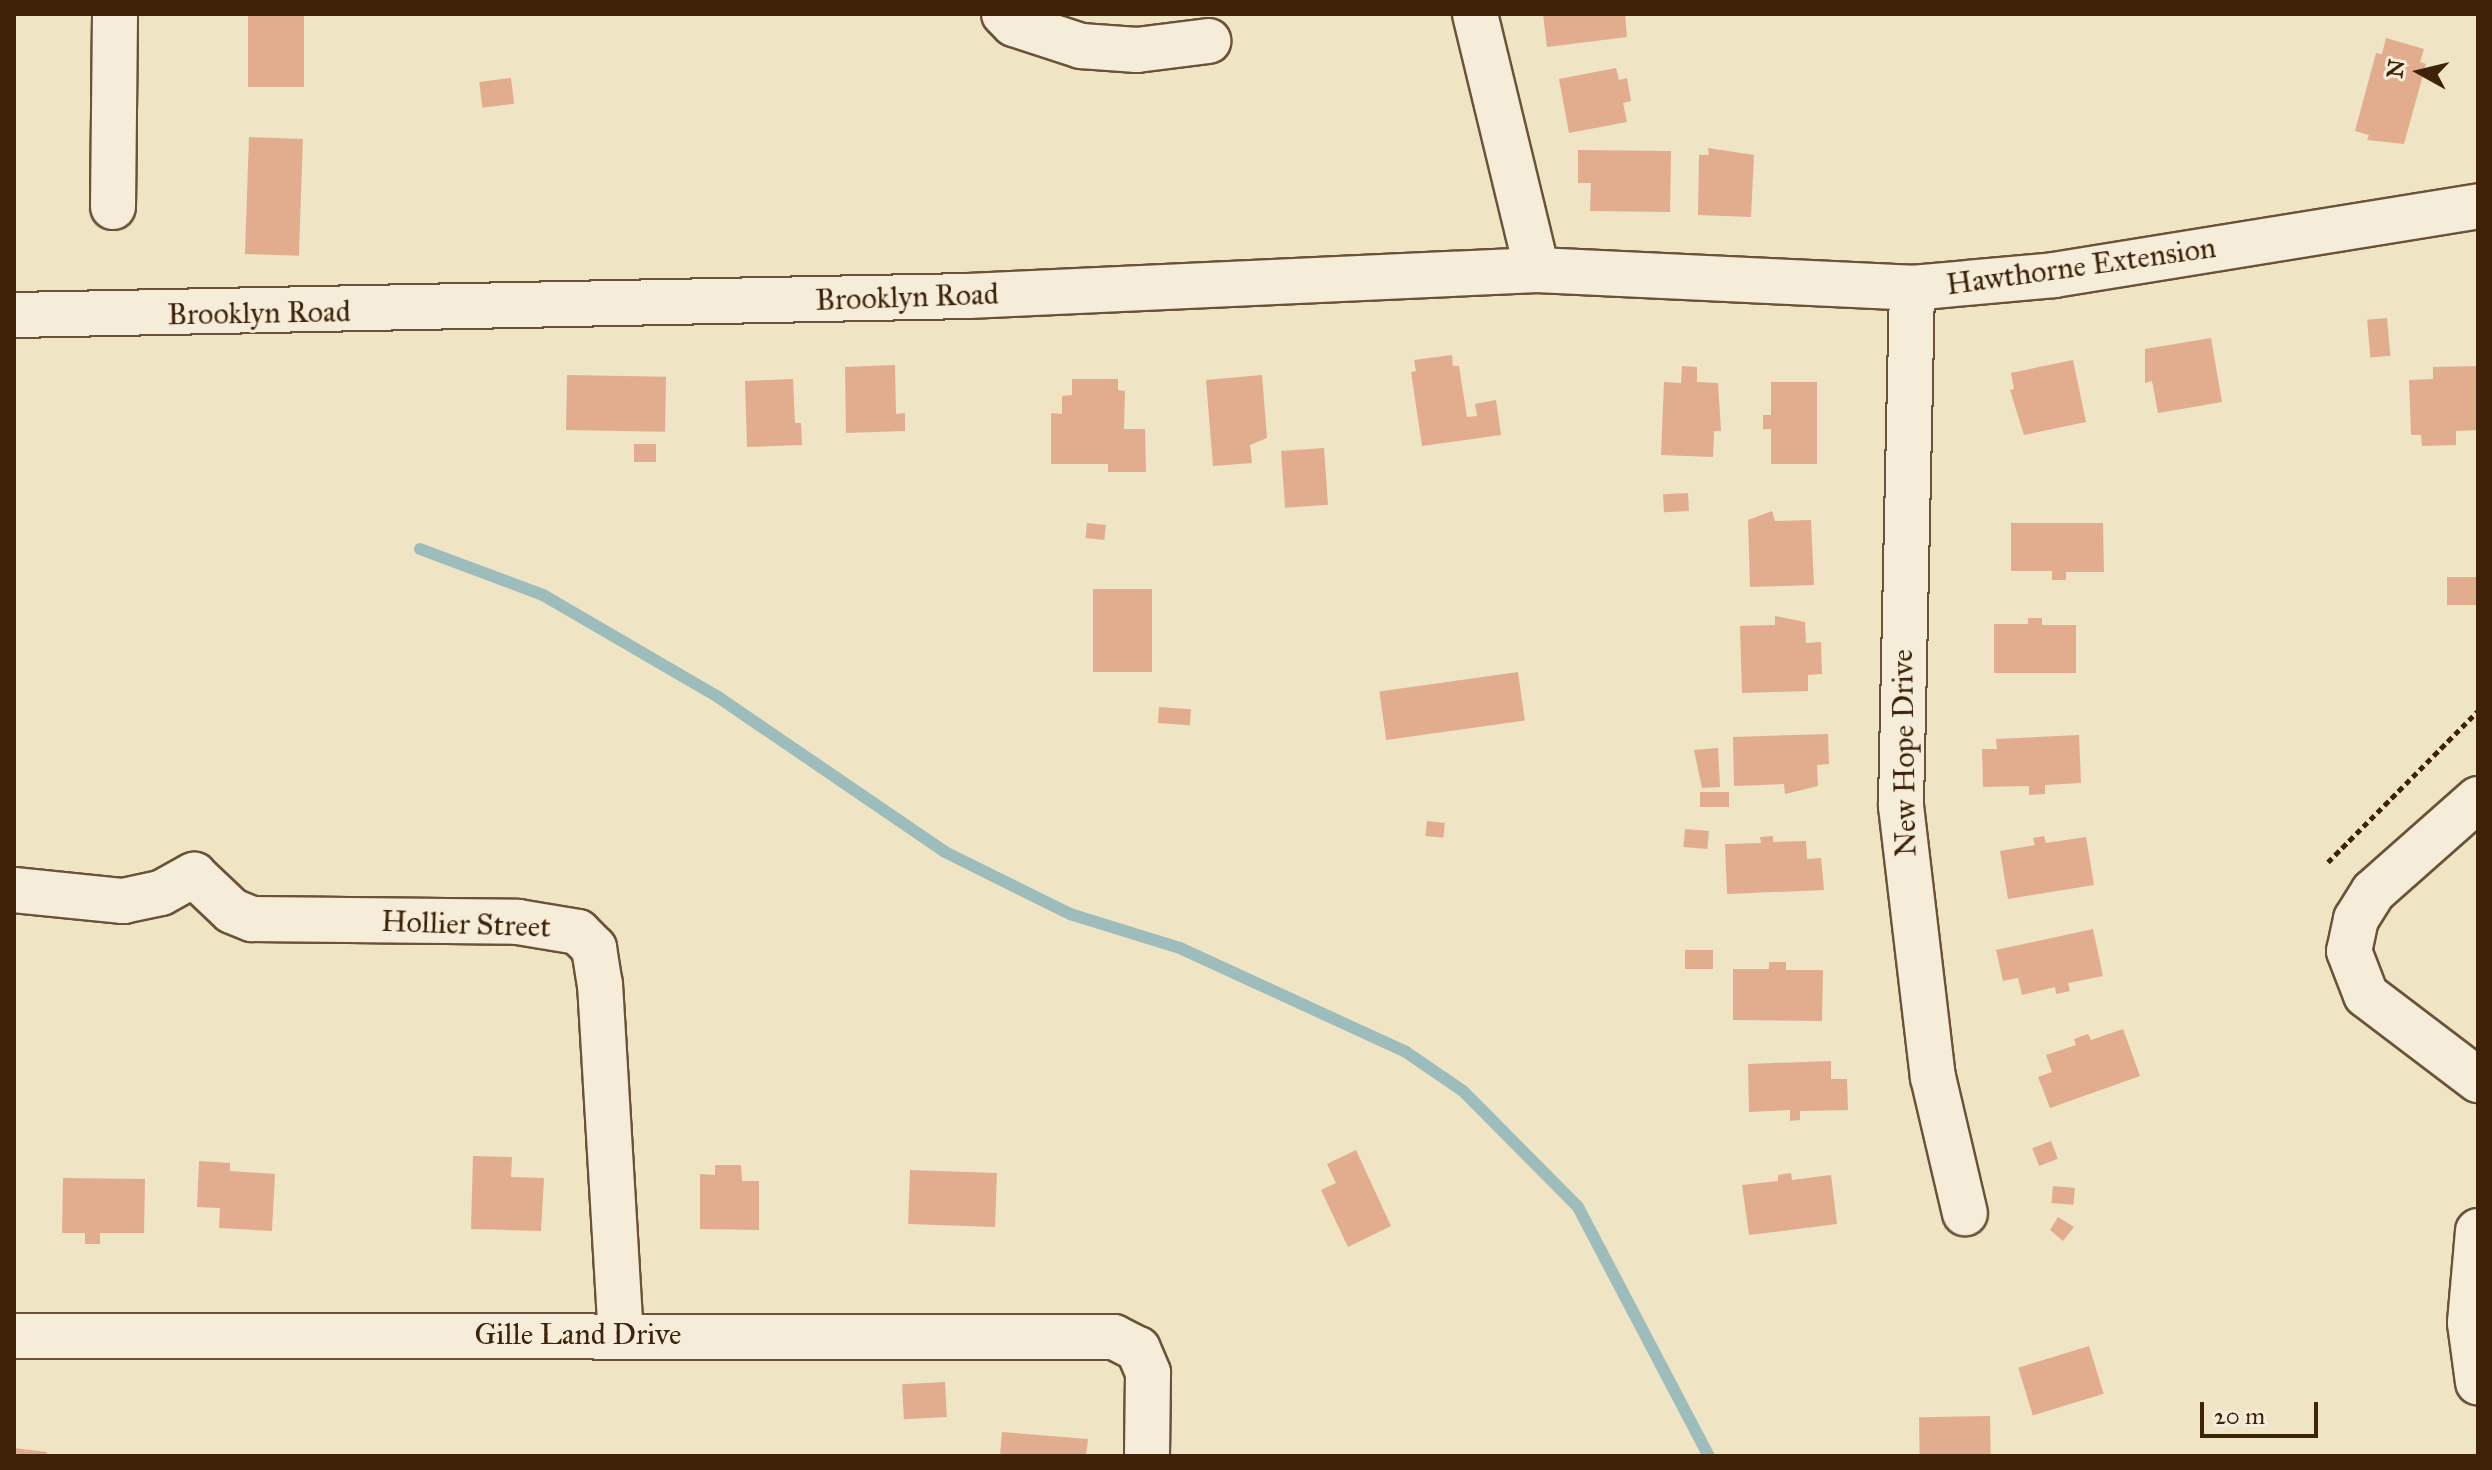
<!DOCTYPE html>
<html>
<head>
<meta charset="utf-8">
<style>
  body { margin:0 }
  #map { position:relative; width:2492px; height:1470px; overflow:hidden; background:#efe4c4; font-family:"IM FELL Great Primer",serif }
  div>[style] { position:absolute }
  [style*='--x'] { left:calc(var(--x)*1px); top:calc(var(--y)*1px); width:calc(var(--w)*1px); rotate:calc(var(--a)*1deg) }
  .stream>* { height:12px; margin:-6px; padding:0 6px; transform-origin:6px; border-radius:6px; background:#9dbcbc }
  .building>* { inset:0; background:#e1ad8e; transform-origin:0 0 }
  .path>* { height:5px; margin-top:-2.5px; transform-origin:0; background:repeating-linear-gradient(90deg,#3e2309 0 6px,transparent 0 10px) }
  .roads { filter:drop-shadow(2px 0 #6a5338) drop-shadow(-2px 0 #6a5338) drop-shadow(0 2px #6a5338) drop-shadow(0 -2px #6a5338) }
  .minor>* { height:44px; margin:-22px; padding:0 22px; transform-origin:22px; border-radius:22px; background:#f5edd9 }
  span { translate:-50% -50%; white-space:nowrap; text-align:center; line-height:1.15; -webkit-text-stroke:6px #f5edd9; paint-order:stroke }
  .street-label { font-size:30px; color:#3e2309 }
  .frame { position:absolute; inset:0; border:16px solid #3e2309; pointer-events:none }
  .north { position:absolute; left:2380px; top:32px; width:80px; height:80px; -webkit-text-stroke:6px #f5edd9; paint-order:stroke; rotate:278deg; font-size:22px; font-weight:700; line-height:32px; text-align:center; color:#3e2309 }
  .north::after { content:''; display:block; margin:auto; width:28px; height:36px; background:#3e2309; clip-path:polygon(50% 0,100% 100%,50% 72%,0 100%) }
  .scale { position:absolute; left:2200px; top:1402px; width:118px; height:36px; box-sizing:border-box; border:4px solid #3e2309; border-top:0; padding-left:10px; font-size:24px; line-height:28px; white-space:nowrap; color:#3e2309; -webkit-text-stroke:6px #f5edd9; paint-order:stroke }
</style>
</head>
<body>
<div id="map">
  <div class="stream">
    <div style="--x:420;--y:549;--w:131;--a:20.5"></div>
    <div style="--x:543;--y:595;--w:203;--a:30.2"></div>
    <div style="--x:718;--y:697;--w:275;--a:34.3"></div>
    <div style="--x:945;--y:852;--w:140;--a:26.4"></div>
    <div style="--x:1070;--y:914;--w:115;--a:17.2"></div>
    <div style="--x:1180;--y:948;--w:249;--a:24.7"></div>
    <div style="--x:1406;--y:1052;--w:69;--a:34.4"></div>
    <div style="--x:1463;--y:1091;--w:163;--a:45.2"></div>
    <div style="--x:1578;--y:1207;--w:281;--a:62.3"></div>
  </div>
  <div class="building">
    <div style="left:248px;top:14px;width:56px;height:73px"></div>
    <div style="clip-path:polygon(1543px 14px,1625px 14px,1627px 37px,1547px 47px)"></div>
    <div style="clip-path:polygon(2386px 38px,2424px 49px,2420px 62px,2426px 64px,2404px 144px,2367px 140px,2369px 135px,2355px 131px,2376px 53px,2382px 54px)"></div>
    <div style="clip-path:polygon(1616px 68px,1619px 80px,1627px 78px,1631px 101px,1623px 103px,1627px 122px,1569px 133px,1559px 79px)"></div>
    <div style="left:511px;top:78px;width:26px;height:32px;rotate:83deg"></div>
    <div style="left:249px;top:137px;width:54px;height:117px;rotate:2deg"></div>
    <div style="clip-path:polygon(1708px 148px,1754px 155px,1751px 217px,1698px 215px,1699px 155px,1709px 155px)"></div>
    <div style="clip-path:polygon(1578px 150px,1671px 151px,1670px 212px,1590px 211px,1591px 183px,1578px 183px)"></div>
    <div style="left:2387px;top:318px;width:38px;height:20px;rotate:85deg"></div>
    <div style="clip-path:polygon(2211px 338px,2222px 402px,2158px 413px,2152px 381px,2145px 383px,2145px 349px)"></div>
    <div style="clip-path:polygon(1452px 355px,1453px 366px,1459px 366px,1467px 417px,1477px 416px,1475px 404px,1496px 400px,1501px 435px,1422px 446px,1411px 372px,1416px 371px,1414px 360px)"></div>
    <div style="clip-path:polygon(2073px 360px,2086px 422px,2024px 435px,2010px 390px,2014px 389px,2011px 373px)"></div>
    <div style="clip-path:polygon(895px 365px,896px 414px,905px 413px,905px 431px,846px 433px,845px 367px)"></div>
    <div style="clip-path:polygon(1682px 366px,1697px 367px,1697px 382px,1718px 383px,1721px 431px,1714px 431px,1713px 457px,1661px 455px,1664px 382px,1681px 383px)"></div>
    <div style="clip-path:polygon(2478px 366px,2478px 430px,2456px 431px,2456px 445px,2422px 446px,2421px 435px,2411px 435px,2409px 380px,2433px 379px,2433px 367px)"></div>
    <div style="left:567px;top:375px;width:99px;height:55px;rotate:1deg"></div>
    <div style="clip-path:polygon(1262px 375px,1267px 438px,1250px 445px,1252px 463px,1213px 466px,1206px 380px)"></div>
    <div style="clip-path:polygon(793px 379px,795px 423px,801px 423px,802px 445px,747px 447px,745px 381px)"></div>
    <div style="clip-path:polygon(1072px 379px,1118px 379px,1118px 390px,1125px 391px,1124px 429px,1145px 429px,1146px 472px,1108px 472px,1108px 464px,1051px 464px,1051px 413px,1062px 414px,1062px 396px,1072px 395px)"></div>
    <div style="clip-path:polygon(1771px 382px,1817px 382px,1817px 464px,1771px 464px,1771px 429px,1763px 429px,1763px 415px,1771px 415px)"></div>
    <div style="left:656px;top:444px;width:18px;height:22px;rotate:90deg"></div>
    <div style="left:1324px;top:448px;width:57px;height:43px;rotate:86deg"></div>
    <div style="left:1688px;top:493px;width:18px;height:25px;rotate:87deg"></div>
    <div style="clip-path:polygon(1772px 511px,1775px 521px,1811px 520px,1814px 585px,1750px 587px,1748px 520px)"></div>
    <div style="left:1087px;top:523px;width:19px;height:15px;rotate:6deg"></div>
    <div style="clip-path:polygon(2011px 523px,2103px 523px,2104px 572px,2066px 572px,2066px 580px,2052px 580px,2052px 571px,2011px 571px)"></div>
    <div style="left:2478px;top:577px;width:28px;height:31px;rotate:90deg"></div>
    <div style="left:1093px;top:589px;width:59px;height:83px"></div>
    <div style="clip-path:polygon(1775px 616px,1805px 622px,1806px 643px,1821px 642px,1822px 674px,1808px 675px,1808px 691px,1742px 693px,1740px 626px,1775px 625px)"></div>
    <div style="clip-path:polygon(2028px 618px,2042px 618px,2042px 625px,2076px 625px,2076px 673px,1994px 673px,1994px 624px,2028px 624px)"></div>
    <div style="left:1518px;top:672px;width:49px;height:140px;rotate:82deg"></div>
    <div style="left:1159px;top:707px;width:32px;height:16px;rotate:4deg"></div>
    <div style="clip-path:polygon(1828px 734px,1829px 764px,1817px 765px,1818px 786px,1785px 794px,1784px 784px,1734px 786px,1733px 737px)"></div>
    <div style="clip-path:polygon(2079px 735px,2081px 783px,2045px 785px,2045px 794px,2029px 795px,2029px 786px,1983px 787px,1982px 749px,1997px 749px,1996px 739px)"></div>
    <div style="clip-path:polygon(1718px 748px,1720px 787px,1702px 788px,1694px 750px)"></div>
    <div style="left:1700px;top:792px;width:29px;height:15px"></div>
    <div style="left:1427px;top:821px;width:18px;height:15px;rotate:6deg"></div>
    <div style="left:1685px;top:829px;width:24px;height:18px;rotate:5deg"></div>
    <div style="clip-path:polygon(1773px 836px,1773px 842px,1806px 841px,1807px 859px,1821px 858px,1824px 890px,1727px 894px,1725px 844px,1761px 843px,1760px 837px)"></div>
    <div style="clip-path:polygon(2044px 836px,2046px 843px,2086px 837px,2094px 885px,2008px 899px,2000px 851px,2035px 845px,2033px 838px)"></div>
    <div style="clip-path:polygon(2093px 929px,2103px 976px,2068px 983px,2070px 991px,2056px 994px,2055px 987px,2022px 995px,2018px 978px,2003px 981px,1996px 950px)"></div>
    <div style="left:1685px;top:950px;width:28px;height:19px"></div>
    <div style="clip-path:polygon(1769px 962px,1786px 962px,1786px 970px,1823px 970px,1822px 1021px,1733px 1020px,1733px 969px,1769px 969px)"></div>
    <div style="clip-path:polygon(2123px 1029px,2140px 1076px,2050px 1108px,2038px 1077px,2052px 1072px,2046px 1055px,2076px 1045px,2074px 1039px,2088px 1034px,2091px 1040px)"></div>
    <div style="clip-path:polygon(1831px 1061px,1831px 1079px,1847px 1079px,1848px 1110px,1800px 1111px,1800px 1120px,1790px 1121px,1790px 1110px,1749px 1112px,1748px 1064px)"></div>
    <div style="left:2051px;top:1141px;width:19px;height:20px;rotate:69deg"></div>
    <div style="clip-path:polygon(1356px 1150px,1391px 1226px,1348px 1247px,1321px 1190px,1336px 1183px,1327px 1164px)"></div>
    <div style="clip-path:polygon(473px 1156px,512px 1157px,511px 1177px,544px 1178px,541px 1231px,471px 1229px)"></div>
    <div style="clip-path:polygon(199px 1161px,230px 1163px,230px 1171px,275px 1174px,272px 1231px,219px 1228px,220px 1208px,197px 1207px)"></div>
    <div style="clip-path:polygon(715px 1165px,741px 1165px,742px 1181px,759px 1181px,759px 1230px,700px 1229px,700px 1174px,715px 1175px)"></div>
    <div style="left:910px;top:1170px;width:87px;height:54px;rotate:2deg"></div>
    <div style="clip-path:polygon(1791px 1173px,1792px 1180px,1831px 1175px,1837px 1224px,1749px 1235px,1742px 1185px,1778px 1181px,1778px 1175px)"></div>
    <div style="clip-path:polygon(63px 1178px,145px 1179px,144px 1233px,100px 1233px,100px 1244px,85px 1244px,85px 1233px,62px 1233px)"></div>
    <div style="left:2053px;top:1186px;width:22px;height:17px;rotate:5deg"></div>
    <div style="clip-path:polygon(2058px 1217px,2074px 1227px,2063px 1241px,2050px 1230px)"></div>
    <div style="left:2089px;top:1346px;width:50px;height:74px;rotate:73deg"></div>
    <div style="left:945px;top:1382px;width:35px;height:43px;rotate:87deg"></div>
    <div style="left:1990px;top:1416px;width:40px;height:71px;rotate:89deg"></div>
    <div style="clip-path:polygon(1002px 1432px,1088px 1439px,1086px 1456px,1000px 1456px)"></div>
    <div style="clip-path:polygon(14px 1448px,47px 1452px,46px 1456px,14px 1456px)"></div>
  </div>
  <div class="path">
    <div style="--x:2328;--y:862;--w:213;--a:-45.2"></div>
  </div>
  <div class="roads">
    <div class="minor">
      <div style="--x:1004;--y:14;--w:14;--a:45"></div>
      <div style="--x:1014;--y:24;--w:71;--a:18.2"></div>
      <div style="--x:1081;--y:46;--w:56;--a:4.1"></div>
      <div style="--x:1137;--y:50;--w:72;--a:-7.2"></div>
      <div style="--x:1475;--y:14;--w:263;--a:76.4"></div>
      <div style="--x:113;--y:207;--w:193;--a:-89.4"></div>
      <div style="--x:1912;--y:288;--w:518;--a:91.22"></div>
      <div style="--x:1901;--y:806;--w:273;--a:83.3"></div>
      <div style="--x:1933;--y:1077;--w:140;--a:76.8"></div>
      <div style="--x:14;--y:315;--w:954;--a:-1.14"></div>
      <div style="--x:968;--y:296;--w:570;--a:-2.62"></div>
      <div style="--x:1537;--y:270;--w:375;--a:2.7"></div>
      <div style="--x:1912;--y:288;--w:143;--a:-5.2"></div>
      <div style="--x:2054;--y:275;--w:430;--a:-9.2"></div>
      <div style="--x:2478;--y:799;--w:140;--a:138.5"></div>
      <div style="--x:2373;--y:892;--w:32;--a:122"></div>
      <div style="--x:2356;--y:919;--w:33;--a:102"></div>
      <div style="--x:2349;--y:951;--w:47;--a:68.9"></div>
      <div style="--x:2366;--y:995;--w:141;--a:37.2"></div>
      <div style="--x:14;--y:890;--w:110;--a:5.8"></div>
      <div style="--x:123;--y:901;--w:39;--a:-12"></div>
      <div style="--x:161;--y:893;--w:38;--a:-29"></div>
      <div style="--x:194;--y:875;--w:52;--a:43.5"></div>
      <div style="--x:232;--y:911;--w:22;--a:22"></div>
      <div style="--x:252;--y:919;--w:266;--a:0.6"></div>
      <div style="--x:518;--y:922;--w:61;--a:9.5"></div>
      <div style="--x:578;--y:932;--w:23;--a:45"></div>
      <div style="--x:594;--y:948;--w:36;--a:81"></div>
      <div style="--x:600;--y:984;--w:351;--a:86.6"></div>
      <div style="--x:2478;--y:1231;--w:92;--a:95"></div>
      <div style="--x:2470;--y:1323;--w:60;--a:82.3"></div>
      <div style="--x:14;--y:1336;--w:1100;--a:0.05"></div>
      <div style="--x:1114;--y:1337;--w:27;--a:27"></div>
      <div style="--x:1138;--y:1349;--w:26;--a:67"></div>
      <div style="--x:1148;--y:1373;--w:83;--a:90.7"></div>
    </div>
  </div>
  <div class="street-label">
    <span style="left:2081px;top:266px;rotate:-8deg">Hawthorne Extension</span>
    <span style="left:907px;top:297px;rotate:-2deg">Brooklyn Road</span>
    <span style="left:259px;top:313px;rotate:-1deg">Brooklyn Road</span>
    <span style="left:1904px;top:753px;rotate:-91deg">New Hope Drive</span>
    <span style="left:466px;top:924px;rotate:2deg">Hollier Street</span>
    <span style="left:578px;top:1334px">Gille Land Drive</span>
  </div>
  <div class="frame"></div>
  <div class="north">N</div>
  <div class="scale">20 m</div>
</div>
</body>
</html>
